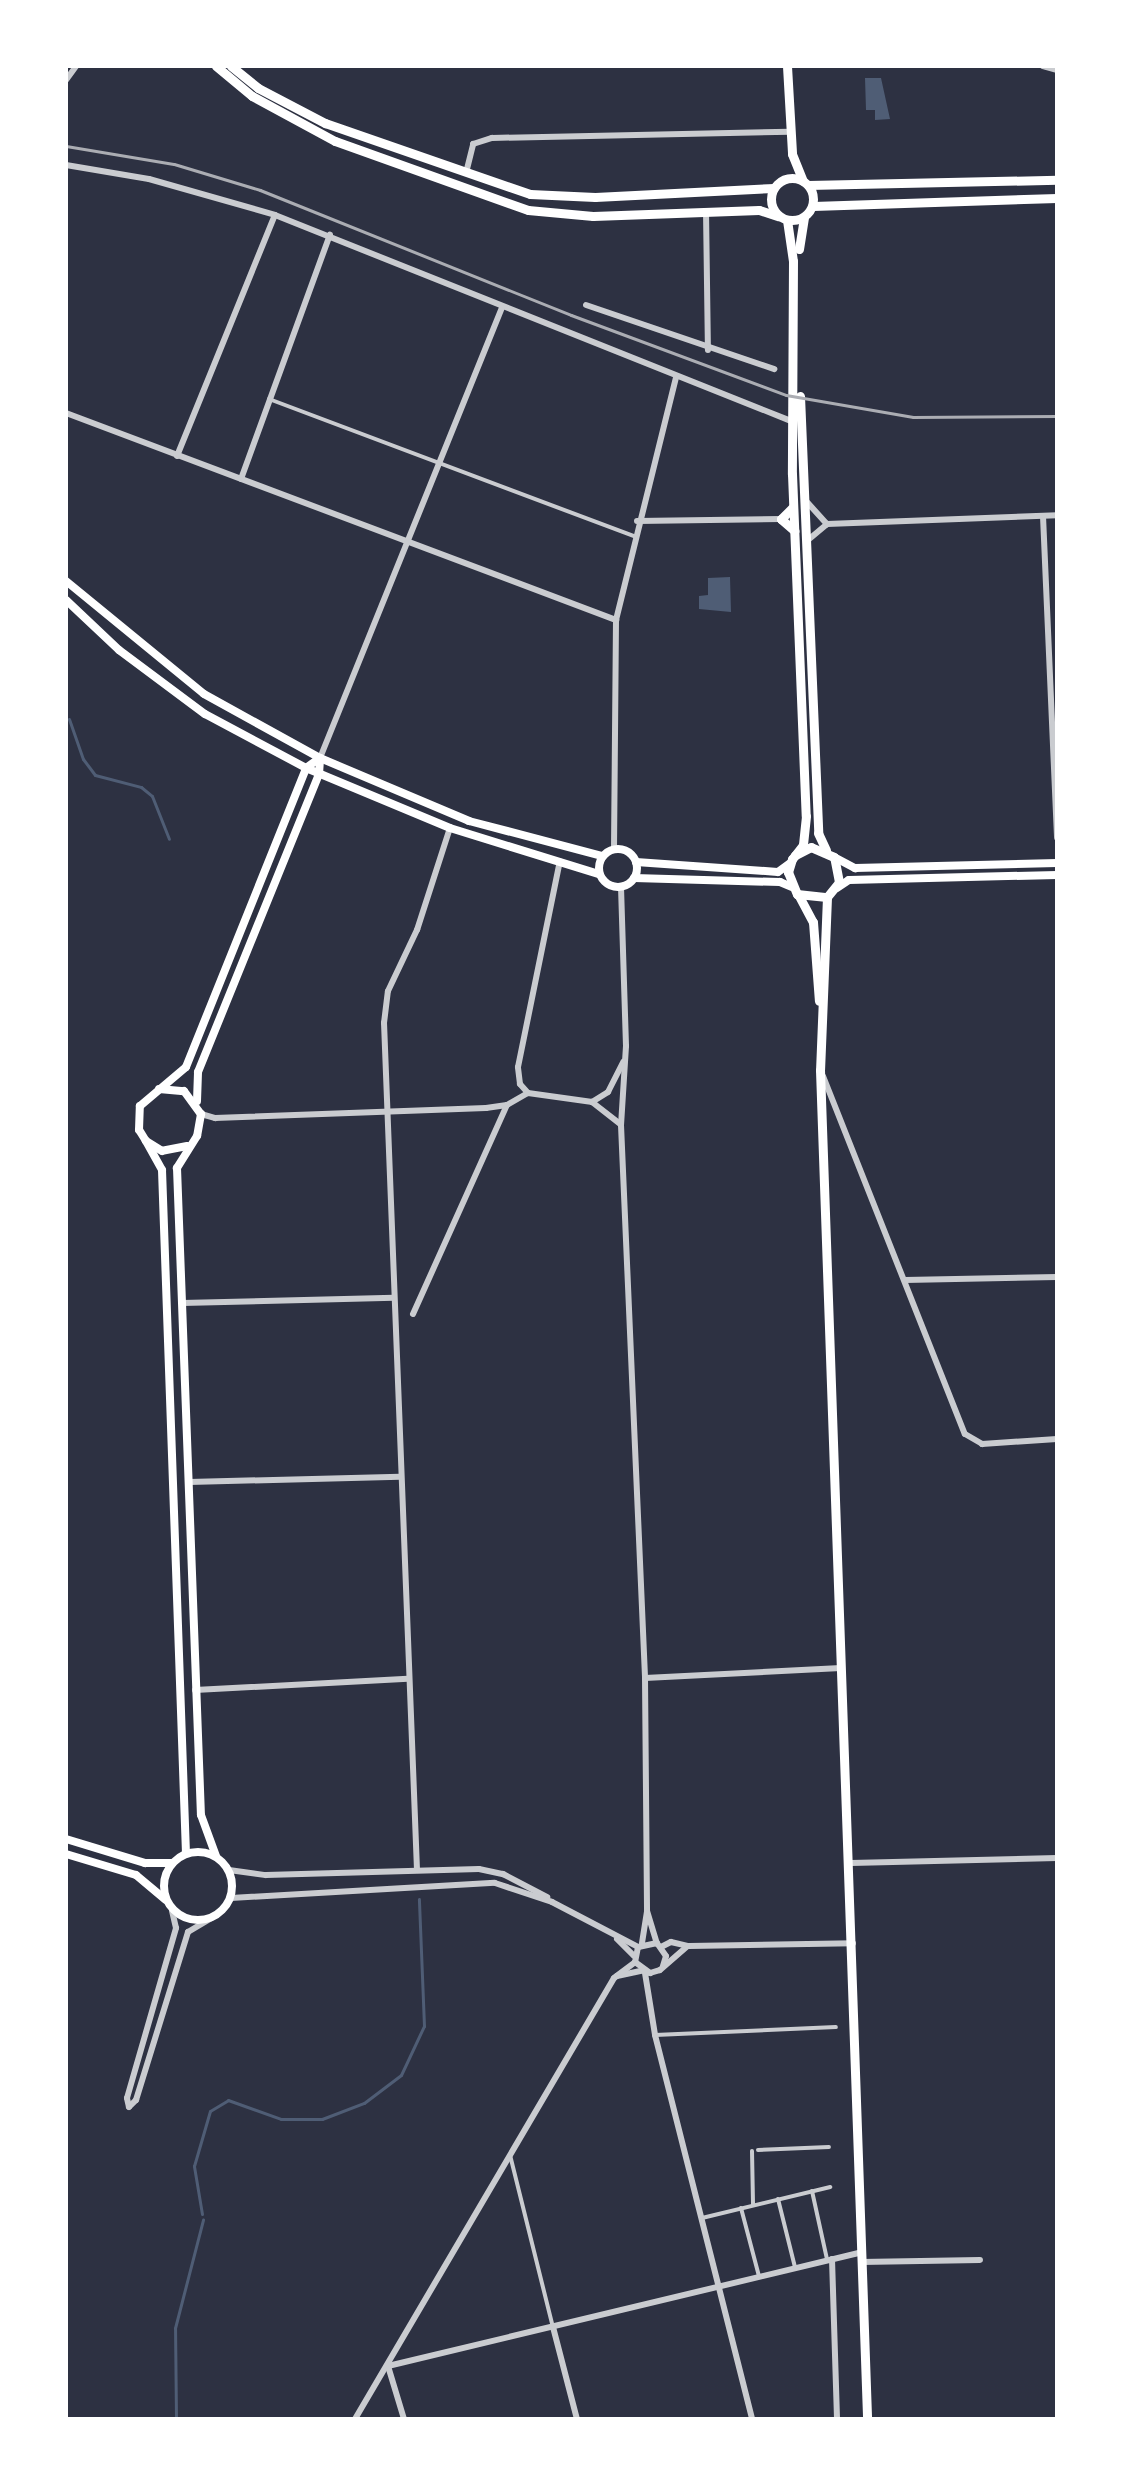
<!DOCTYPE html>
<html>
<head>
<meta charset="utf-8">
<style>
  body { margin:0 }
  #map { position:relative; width:1123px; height:2485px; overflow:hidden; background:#2d3142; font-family:"Nunito Sans",sans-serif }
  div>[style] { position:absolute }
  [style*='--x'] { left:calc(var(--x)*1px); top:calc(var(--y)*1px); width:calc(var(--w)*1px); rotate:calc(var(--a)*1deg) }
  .water>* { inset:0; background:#4f5d75 }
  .stream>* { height:3px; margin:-1.5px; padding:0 1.5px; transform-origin:1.5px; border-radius:1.5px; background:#4f5d75 }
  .pedestrian>* { height:4px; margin:-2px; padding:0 2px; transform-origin:2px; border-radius:2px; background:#caccd0 }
  .minor>* { height:6px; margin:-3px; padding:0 3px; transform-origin:3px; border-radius:3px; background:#caccd0 }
  .secondary>* { height:8px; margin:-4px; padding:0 4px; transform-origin:4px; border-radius:4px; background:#fff }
  .secondary>.ring { margin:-4px; padding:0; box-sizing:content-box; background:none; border:8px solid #fff; border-radius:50% }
  .primary>* { height:9px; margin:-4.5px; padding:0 4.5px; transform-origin:4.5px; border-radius:4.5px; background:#fff }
  .primary>.ring { margin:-4.5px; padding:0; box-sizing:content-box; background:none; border:9px solid #fff; border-radius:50% }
  .rail>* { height:3px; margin:-1.5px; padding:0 1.5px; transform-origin:1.5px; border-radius:1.5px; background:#abadb3 }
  span { translate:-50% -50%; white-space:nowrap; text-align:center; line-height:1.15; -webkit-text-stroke:6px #fff; paint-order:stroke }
  .frame { position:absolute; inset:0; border:68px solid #fff; pointer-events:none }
</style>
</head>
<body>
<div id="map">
  <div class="water">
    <div style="clip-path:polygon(865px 78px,881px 78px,890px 119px,875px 120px,875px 110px,866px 110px)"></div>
    <div style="clip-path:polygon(730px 577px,731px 612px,699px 609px,699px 596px,708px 595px,708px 578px)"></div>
  </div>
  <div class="stream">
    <div style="--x:69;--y:719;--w:42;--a:70.7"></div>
    <div style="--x:83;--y:759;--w:20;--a:53"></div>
    <div style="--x:95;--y:775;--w:48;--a:14.6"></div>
    <div style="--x:141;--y:787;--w:14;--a:39"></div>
    <div style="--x:152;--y:796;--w:46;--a:68.4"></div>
    <div style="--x:202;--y:2214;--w:49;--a:-99.5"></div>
    <div style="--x:194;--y:2166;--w:57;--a:-73.8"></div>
    <div style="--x:210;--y:2111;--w:21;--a:-31"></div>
    <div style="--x:228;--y:2100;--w:56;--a:19.7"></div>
    <div style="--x:281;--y:2119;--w:41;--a:0"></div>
    <div style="--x:322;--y:2119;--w:45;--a:-20.9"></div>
    <div style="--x:364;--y:2103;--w:46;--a:-37.1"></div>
    <div style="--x:401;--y:2075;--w:54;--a:-64.9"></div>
    <div style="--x:424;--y:2026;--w:127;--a:-92.3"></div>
    <div style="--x:176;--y:2419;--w:91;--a:-90.6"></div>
    <div style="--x:175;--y:2328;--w:112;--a:-75.5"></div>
  </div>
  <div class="pedestrian">
    <div style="--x:269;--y:399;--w:390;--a:20.6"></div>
    <div style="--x:655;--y:2035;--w:181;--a:-2.5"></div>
    <div style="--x:758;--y:2150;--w:71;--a:-2.4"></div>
    <div style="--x:752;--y:2151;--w:54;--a:88.9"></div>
    <div style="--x:510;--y:2155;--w:177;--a:76"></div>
    <div style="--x:812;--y:2191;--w:70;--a:77.6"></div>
    <div style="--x:778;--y:2199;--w:70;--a:76"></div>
    <div style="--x:741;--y:2208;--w:70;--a:75.2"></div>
    <div style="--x:702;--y:2218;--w:132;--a:-13.6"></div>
  </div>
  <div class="minor">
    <div style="--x:1043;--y:66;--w:15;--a:16"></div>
    <div style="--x:66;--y:80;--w:17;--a:-54"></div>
    <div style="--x:66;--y:165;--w:84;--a:9.6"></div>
    <div style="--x:149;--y:179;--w:131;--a:15.9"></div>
    <div style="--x:275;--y:215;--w:556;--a:21.76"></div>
    <div style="--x:466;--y:173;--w:30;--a:-76"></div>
    <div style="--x:473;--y:144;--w:20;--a:-18"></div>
    <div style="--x:492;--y:138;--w:298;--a:-1.2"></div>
    <div style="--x:706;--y:211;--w:139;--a:89.2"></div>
    <div style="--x:586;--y:305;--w:199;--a:18.8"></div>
    <div style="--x:66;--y:413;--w:588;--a:20.62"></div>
    <div style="--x:177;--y:456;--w:260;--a:-67.9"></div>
    <div style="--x:241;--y:479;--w:260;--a:-70"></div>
    <div style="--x:807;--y:502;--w:30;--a:48"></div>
    <div style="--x:1043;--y:516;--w:322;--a:87.5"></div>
    <div style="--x:637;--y:521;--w:144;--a:-0.8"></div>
    <div style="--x:808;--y:540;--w:25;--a:-40"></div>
    <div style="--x:827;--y:524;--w:230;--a:-2.2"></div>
    <div style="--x:320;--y:758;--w:486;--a:-68"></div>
    <div style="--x:614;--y:849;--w:229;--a:-89.5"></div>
    <div style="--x:616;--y:620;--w:250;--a:-76.1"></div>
    <div style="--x:621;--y:887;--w:159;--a:88.2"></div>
    <div style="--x:626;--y:1046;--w:79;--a:93.6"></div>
    <div style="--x:621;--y:1125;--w:554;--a:87.51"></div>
    <div style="--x:645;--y:1678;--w:233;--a:89.5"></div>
    <div style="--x:647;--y:1911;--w:34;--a:73"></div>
    <div style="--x:823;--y:1076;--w:385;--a:68.4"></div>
    <div style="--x:965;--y:1434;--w:20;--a:30"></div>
    <div style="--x:982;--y:1444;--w:75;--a:-3.8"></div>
    <div style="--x:528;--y:1093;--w:12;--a:-132"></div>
    <div style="--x:520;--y:1084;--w:17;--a:-97"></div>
    <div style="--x:518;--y:1067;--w:210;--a:-78.5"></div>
    <div style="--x:592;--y:1102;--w:19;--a:-32"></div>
    <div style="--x:608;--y:1092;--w:34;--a:-63"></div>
    <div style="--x:201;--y:1114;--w:15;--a:16"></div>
    <div style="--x:215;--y:1118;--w:271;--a:-2.1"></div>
    <div style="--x:486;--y:1108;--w:21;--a:-8"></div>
    <div style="--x:507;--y:1105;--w:24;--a:-30"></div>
    <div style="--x:528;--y:1093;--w:65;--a:8"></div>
    <div style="--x:592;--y:1102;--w:36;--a:38"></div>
    <div style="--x:905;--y:1280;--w:152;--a:-1.1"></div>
    <div style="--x:182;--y:1303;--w:212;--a:-1.4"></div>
    <div style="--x:413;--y:1314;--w:229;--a:-65.8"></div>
    <div style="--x:189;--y:1482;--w:211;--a:-1.4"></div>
    <div style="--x:645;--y:1678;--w:196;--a:-2.9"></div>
    <div style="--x:195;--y:1690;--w:213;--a:-3"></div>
    <div style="--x:851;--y:1863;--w:206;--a:-1.4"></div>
    <div style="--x:229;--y:1870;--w:37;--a:8"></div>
    <div style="--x:266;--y:1875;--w:213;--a:-1.6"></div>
    <div style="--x:479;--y:1869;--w:25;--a:12"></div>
    <div style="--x:503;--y:1874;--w:50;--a:27.6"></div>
    <div style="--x:417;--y:1870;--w:848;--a:-92.23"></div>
    <div style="--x:384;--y:1023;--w:32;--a:-83"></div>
    <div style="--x:388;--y:991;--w:68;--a:-64.6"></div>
    <div style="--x:417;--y:930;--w:107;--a:-72.1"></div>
    <div style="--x:231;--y:1898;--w:264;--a:-3.3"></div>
    <div style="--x:495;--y:1883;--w:60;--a:18.4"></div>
    <div style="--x:552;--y:1902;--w:97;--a:27.6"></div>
    <div style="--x:617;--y:1939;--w:24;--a:45"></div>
    <div style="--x:642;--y:1943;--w:32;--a:-81"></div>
    <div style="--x:661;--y:1947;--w:11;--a:-27"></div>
    <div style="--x:671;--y:1942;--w:18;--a:13"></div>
    <div style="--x:689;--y:1946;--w:164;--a:-1"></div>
    <div style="--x:663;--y:1966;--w:10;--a:-73"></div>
    <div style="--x:666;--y:1956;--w:16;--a:-125"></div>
    <div style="--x:657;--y:1943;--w:19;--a:168"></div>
    <div style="--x:638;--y:1947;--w:15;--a:101"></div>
    <div style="--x:635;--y:1962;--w:19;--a:36"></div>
    <div style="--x:650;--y:1973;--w:10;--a:-17"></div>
    <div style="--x:660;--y:1970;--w:35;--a:-41"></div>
    <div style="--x:645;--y:1973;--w:63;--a:80.8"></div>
    <div style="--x:655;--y:2035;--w:396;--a:75.8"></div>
    <div style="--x:617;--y:1976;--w:25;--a:-12"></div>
    <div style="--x:129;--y:2107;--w:10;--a:-45"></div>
    <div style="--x:136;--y:2100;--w:176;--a:-72.8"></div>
    <div style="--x:188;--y:1932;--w:27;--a:-31"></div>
    <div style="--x:129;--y:2107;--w:9;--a:-103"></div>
    <div style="--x:127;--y:2098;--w:177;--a:-73.9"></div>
    <div style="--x:176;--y:1928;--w:18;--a:-103"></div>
    <div style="--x:832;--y:2259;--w:160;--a:88.2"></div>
    <div style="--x:861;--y:2262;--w:119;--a:-1"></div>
    <div style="--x:553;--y:2327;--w:95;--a:75.4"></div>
    <div style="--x:355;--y:2419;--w:511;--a:-59.57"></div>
    <div style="--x:614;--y:1978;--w:26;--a:-37"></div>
    <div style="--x:404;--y:2419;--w:55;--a:-106.8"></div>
    <div style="--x:388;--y:2366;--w:485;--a:-13.5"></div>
  </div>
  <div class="secondary">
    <div style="--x:66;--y:581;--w:178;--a:39.3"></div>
    <div style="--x:204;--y:694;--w:132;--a:28.9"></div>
    <div style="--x:320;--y:758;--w:162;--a:22.9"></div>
    <div style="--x:469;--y:821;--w:138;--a:14.7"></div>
    <div style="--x:66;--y:600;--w:73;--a:43.3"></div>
    <div style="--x:119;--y:650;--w:107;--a:36.7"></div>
    <div style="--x:205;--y:714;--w:115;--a:28.1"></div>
    <div style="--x:306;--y:768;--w:156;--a:22.6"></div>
    <div style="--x:450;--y:828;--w:156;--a:17.2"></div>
    <div class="ring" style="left:599px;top:849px;width:30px;height:30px"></div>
    <div style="--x:834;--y:857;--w:24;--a:28"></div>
    <div style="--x:855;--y:868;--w:202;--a:-1.4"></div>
    <div style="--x:636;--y:862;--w:142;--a:4"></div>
    <div style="--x:778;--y:872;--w:14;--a:-36"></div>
    <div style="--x:634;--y:878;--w:146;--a:1.6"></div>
    <div style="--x:780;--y:882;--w:13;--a:23"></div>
    <div style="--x:837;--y:888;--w:14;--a:-34"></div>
    <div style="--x:849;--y:880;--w:208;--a:-1.4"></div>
    <div style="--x:159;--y:1089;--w:25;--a:5"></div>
    <div style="--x:184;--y:1091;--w:29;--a:54"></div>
    <div style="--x:201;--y:1114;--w:22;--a:100"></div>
    <div style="--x:197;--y:1136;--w:38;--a:122"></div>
    <div style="--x:177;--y:1168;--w:647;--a:87.88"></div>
    <div style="--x:201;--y:1815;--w:44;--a:69.9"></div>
    <div style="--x:197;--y:1101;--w:29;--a:-88"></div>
    <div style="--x:198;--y:1072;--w:322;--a:-67.9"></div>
    <div style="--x:319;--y:774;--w:16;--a:-86"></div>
    <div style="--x:146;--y:1141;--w:33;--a:61"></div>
    <div style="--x:162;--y:1170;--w:683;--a:87.99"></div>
    <div style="--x:187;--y:1146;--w:25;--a:169"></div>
    <div style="--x:162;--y:1151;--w:19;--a:-148"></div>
    <div style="--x:146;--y:1141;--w:13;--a:-122"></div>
    <div style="--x:139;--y:1130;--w:24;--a:-88"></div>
    <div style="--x:140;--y:1106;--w:60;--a:-40.3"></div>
    <div style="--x:186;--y:1067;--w:322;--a:-68.1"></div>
    <div style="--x:306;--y:768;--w:17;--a:-36"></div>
    <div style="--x:66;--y:1839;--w:83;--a:16.9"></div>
    <div style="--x:145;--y:1863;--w:27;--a:0"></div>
    <div class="ring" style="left:164px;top:1852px;width:60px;height:60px"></div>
    <div style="--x:66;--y:1854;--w:73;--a:16.7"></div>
    <div style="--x:136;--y:1875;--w:38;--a:40"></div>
  </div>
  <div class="primary">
    <div style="--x:216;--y:66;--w:47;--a:39.8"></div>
    <div style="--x:252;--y:96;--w:94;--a:28.5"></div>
    <div style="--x:335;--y:141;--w:205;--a:19.7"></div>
    <div style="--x:528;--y:210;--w:65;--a:5.3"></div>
    <div style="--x:593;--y:216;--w:166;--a:-2.1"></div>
    <div style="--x:759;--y:210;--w:20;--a:18"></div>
    <div style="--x:231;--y:66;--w:35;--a:39"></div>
    <div style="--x:258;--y:88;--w:76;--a:27.6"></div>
    <div style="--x:325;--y:123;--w:217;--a:19.1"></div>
    <div style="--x:530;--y:194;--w:65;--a:2.6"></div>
    <div style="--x:595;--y:197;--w:179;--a:-2.9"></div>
    <div style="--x:787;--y:66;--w:88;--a:86.7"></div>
    <div style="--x:792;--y:154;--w:29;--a:68"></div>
    <div class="ring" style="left:771px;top:178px;width:33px;height:33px"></div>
    <div style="--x:808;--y:185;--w:249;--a:-1.2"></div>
    <div style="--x:813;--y:206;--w:244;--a:-1.9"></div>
    <div style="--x:787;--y:220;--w:41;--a:81.7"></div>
    <div style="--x:793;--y:261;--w:213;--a:90.3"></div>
    <div style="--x:792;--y:474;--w:342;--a:87.7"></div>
    <div style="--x:806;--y:816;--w:29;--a:96"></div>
    <div style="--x:803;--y:845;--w:18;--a:128"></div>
    <div style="--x:792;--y:859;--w:14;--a:107"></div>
    <div style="--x:788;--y:872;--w:24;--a:68"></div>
    <div style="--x:797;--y:894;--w:30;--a:6"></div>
    <div style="--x:827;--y:897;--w:19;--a:-51"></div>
    <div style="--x:839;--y:882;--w:25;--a:-101"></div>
    <div style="--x:834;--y:857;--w:25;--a:-157"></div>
    <div style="--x:811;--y:847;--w:18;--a:153"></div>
    <div style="--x:799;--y:249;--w:32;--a:-81"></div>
    <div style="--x:800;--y:396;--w:437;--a:87.6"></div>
    <div style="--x:818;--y:833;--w:19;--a:65"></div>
    <div style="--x:793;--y:507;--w:17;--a:135"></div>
    <div style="--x:781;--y:519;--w:18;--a:41"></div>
    <div style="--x:799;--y:896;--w:30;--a:62"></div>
    <div style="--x:813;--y:922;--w:79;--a:85.7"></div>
    <div style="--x:827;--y:897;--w:173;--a:92.3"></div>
    <div style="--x:820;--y:1070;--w:1350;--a:88"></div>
  </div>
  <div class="rail">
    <div style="--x:66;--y:146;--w:109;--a:9.5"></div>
    <div style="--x:174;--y:164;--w:90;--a:16.8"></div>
    <div style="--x:260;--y:190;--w:335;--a:21.9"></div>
    <div style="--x:571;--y:315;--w:229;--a:20.4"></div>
    <div style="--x:786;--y:395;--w:129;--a:9.8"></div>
    <div style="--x:913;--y:417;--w:144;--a:-0.4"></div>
  </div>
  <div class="frame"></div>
</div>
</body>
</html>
